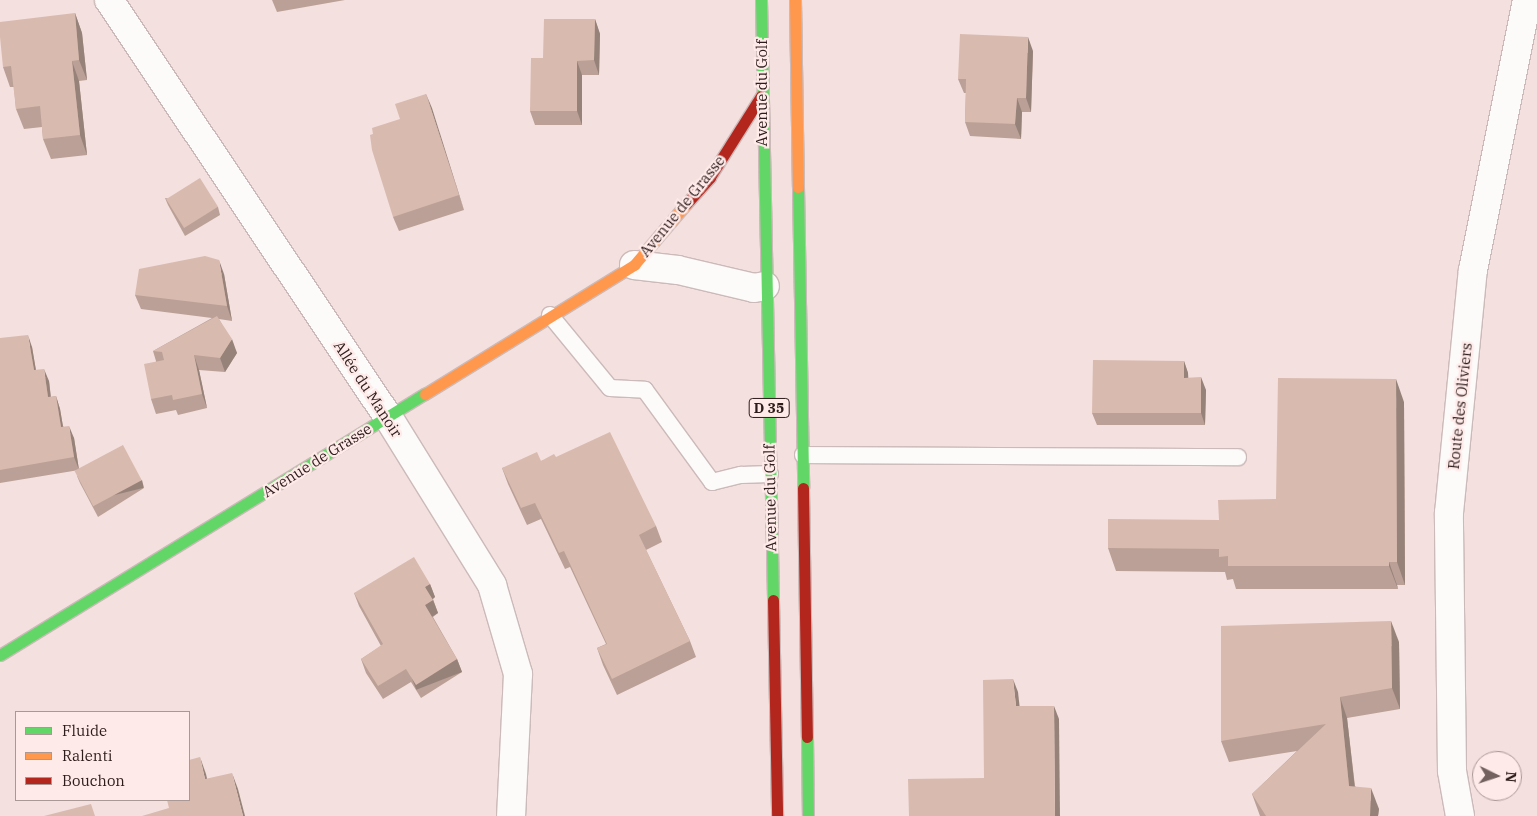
<!DOCTYPE html>
<html>
<head>
<meta charset="utf-8">
<style>
  body { margin:0 }
  #map { position:relative; width:1537px; height:816px; overflow:hidden; background:#f4e0de; font-family:"IBM Plex Serif",serif }
  div>[style] { position:absolute }
  [style*='--x'] { left:calc(var(--x)*1px); top:calc(var(--y)*1px); width:calc(var(--w)*1px); rotate:calc(var(--a)*1deg) }
  .roads { filter:drop-shadow(1px 0 #cbbab9) drop-shadow(-1px 0 #cbbab9) drop-shadow(0 1px #cbbab9) drop-shadow(0 -1px #cbbab9) }
  .lane>* { height:16px; margin:-8px; padding:0 8px; transform-origin:8px; border-radius:8px; background:#fdfafa }
  .street>* { height:28px; margin:-14px; padding:0 14px; transform-origin:14px; border-radius:14px; background:#fdfafa }
  .fast>* { height:11px; margin:-5.5px; padding:0 5.5px; transform-origin:5.5px; border-radius:5.5px; background:#63d668 }
  .slow>* { height:11px; margin:-5.5px; padding:0 5.5px; transform-origin:5.5px; border-radius:5.5px; background:#ff974d }
  .jam>* { height:11px; margin:-5.5px; padding:0 5.5px; transform-origin:5.5px; border-radius:5.5px; background:#b3261e }
  .wall>* { inset:0; background:#baa096 }
  .shaded-wall>* { inset:0; background:#97827a; transform-origin:0 0 }
  .building>* { inset:0; background:#d8baaf; transform-origin:0 0 }
  span { translate:-50% -50%; white-space:nowrap; text-align:center; line-height:1.15; -webkit-text-stroke:4.5px #feeae8; paint-order:stroke }
  .shield-label span { padding:1px 4px; background:#feeae8; border:1px solid; border-radius:4px; -webkit-text-stroke-width:0 }
  .shield-label { font-size:14px; color:#2d1c1b; font-weight:700 }
  .street-label { font-size:15px; color:#2d1c1b }
  .legend { position:absolute; left:15px; top:711px; width:175px; height:90px; box-sizing:border-box; background:#feeae8; border:1px solid #aa9896; margin:0; padding:6px 9px; list-style:none; font-size:15px; color:#2d1c1b }
  .legend li { display:flex; align-items:center; gap:10px; height:25px }
  .legend b { width:25px; border:1px solid #aa9896 }
  .north { position:absolute; left:1472px; top:751px; width:50px; height:50px; box-sizing:border-box; background:#feeae8; border:1px solid #aa9896; border-radius:50%; rotate:94deg; font-size:14px; font-weight:700; line-height:20px; text-align:center; color:#2d1c1b }
  .north::after { content:''; display:block; margin:auto; width:18px; height:22px; background:#73615f; clip-path:polygon(50% 0,100% 100%,50% 72%,0 100%) }
</style>
</head>
<body>
<div id="map">
  <div class="roads">
    <div class="lane">
      <div style="--x:550;--y:315;--w:94;--a:50.6"></div>
      <div style="--x:610;--y:388;--w:35;--a:3"></div>
      <div style="--x:645;--y:390;--w:114;--a:53.9"></div>
      <div style="--x:712;--y:482;--w:30;--a:-14"></div>
      <div style="--x:741;--y:475;--w:29;--a:-2"></div>
      <div style="--x:803;--y:455;--w:435;--a:0.3"></div>
    </div>
    <div class="street">
      <div style="--x:109;--y:0;--w:502;--a:56.21"></div>
      <div style="--x:388;--y:417;--w:198;--a:58.2"></div>
      <div style="--x:492;--y:585;--w:93;--a:73.7"></div>
      <div style="--x:518;--y:674;--w:142;--a:92.8"></div>
      <div style="--x:634;--y:265;--w:44;--a:6.5"></div>
      <div style="--x:678;--y:270;--w:78;--a:13.3"></div>
      <div style="--x:754;--y:288;--w:11;--a:-10"></div>
      <div style="--x:1460;--y:816;--w:46;--a:-100.1"></div>
      <div style="--x:1452;--y:771;--w:258;--a:-90.7"></div>
      <div style="--x:1449;--y:513;--w:244;--a:-84.4"></div>
      <div style="--x:1473;--y:270;--w:275;--a:-78.7"></div>
    </div>
    <div class="fast">
      <div style="--x:761;--y:0;--w:600;--a:88.85"></div>
      <div style="--x:798;--y:187;--w:301;--a:89"></div>
      <div style="--x:0;--y:655;--w:499;--a:-31.6"></div>
      <div style="--x:807;--y:737;--w:79;--a:89.3"></div>
    </div>
    <div class="slow">
      <div style="--x:795;--y:0;--w:187;--a:89.1"></div>
      <div style="--x:425;--y:394;--w:246;--a:-31.7"></div>
      <div style="--x:634;--y:265;--w:80;--a:-49.6"></div>
    </div>
    <div class="jam">
      <div style="--x:686;--y:204;--w:36;--a:-48"></div>
      <div style="--x:710;--y:177;--w:96;--a:-57.8"></div>
      <div style="--x:803;--y:488;--w:249;--a:89.1"></div>
      <div style="--x:773;--y:600;--w:216;--a:88.9"></div>
    </div>
  </div>
  <div class="wall">
    <div style="clip-path:polygon(272px 0,345px 0,277px 12px)"></div>
    <div style="clip-path:polygon(75px 13px,82px 33px,87px 80px,79px 81px,87px 155px,51px 159px,43px 139px,42px 127px,24px 129px,16px 109px,14px 87px,10px 87px,3px 67px)"></div>
    <div style="clip-path:polygon(595px 19px,600px 34px,599px 75px,582px 75px,582px 125px,535px 125px,530px 111px,543px 58px)"></div>
    <div style="clip-path:polygon(1033px 51px,1031px 112px,1022px 112px,1021px 139px,970px 136px,965px 122px,966px 93px,964px 93px,958px 79px)"></div>
    <div style="clip-path:polygon(426px 94px,464px 210px,399px 231px,393px 217px,400px 119px)"></div>
    <div style="clip-path:polygon(165px 198px,218px 207px,220px 215px,185px 236px,168px 205px)"></div>
    <div style="clip-path:polygon(224px 274px,232px 321px,219px 319px,237px 353px,225px 372px,199px 370px,207px 408px,178px 415px,176px 410px,156px 414px,151px 399px,156px 361px,153px 351px,212px 318px,141px 309px,135px 295px)"></div>
    <div style="clip-path:polygon(0 338px,32px 347px,36px 370px,49px 381px,51px 397px,56px 396px,60px 409px,63px 426px,74px 438px,79px 470px,0 483px)"></div>
    <div style="clip-path:polygon(1184px 361px,1188px 373px,1188px 378px,1206px 390px,1205px 425px,1097px 425px,1092px 413px)"></div>
    <div style="clip-path:polygon(1404px 402px,1405px 585px,1397px 585px,1398px 589px,1236px 589px,1233px 579px,1227px 580px,1225px 572px,1116px 571px,1108px 548px,1219px 520px,1276px 499px)"></div>
    <div style="clip-path:polygon(556px 457px,656px 526px,662px 542px,646px 550px,690px 641px,696px 657px,617px 695px,603px 665px,597px 648px,606px 644px,570px 567px,565px 569px,541px 519px,527px 525px,508px 484px,502px 468px,541px 461px)"></div>
    <div style="clip-path:polygon(77px 476px,144px 488px,98px 517px,80px 483px)"></div>
    <div style="clip-path:polygon(430px 584px,435px 597px,433px 599px,438px 613px,433px 617px,457px 659px,462px 672px,421px 698px,411px 682px,383px 699px,366px 673px,361px 659px,381px 646px,359px 606px,354px 593px)"></div>
    <div style="clip-path:polygon(1399px 642px,1400px 709px,1347px 718px,1355px 786px,1379px 809px,1378px 816px,1260px 816px,1252px 794px,1297px 751px,1229px 762px,1221px 741px)"></div>
  </div>
  <div class="shaded-wall">
    <div style="clip-path:polygon(75px 13px,82px 33px,87px 80px,79px 60px)"></div>
    <div style="clip-path:polygon(595px 19px,600px 34px,599px 75px,594px 60px)"></div>
    <div style="clip-path:polygon(1028px 37px,1033px 51px,1031px 112px,1026px 98px)"></div>
    <div style="clip-path:polygon(72px 61px,79px 81px,87px 155px,80px 135px)"></div>
    <div style="clip-path:polygon(577px 61px,582px 75px,582px 125px,577px 111px)"></div>
    <div style="clip-path:polygon(426px 94px,432px 108px,464px 210px,459px 195px)"></div>
    <div style="clip-path:polygon(1017px 98px,1022px 112px,1021px 139px,1015px 124px)"></div>
    <div style="clip-path:polygon(219px 260px,224px 274px,232px 321px,227px 306px)"></div>
    <div style="clip-path:polygon(28px 335px,32px 347px,38px 383px,34px 370px)"></div>
    <div style="clip-path:polygon(232px 339px,237px 353px,225px 372px,220px 358px)"></div>
    <div style="clip-path:polygon(194px 355px,199px 370px,207px 408px,202px 394px)"></div>
    <div style="clip-path:polygon(1184px 361px,1188px 373px,1189px 390px,1184px 378px)"></div>
    <div style="clip-path:polygon(44px 369px,49px 381px,52px 410px,48px 397px)"></div>
    <div style="clip-path:polygon(1201px 377px,1206px 390px,1205px 425px,1201px 413px)"></div>
    <div style="clip-path:polygon(1396px 379px,1404px 402px,1405px 585px,1397px 562px)"></div>
    <div style="clip-path:polygon(56px 396px,60px 409px,65px 439px,61px 427px)"></div>
    <div style="clip-path:polygon(69px 426px,74px 438px,79px 470px,74px 457px)"></div>
    <div style="left:142px;top:480px;width:8px;height:55px;rotate:76deg"></div>
    <div style="clip-path:polygon(1389px 562px,1397px 585px,1398px 589px,1389px 566px)"></div>
    <div style="clip-path:polygon(430px 584px,435px 597px,430px 601px,425px 587px)"></div>
    <div style="clip-path:polygon(433px 600px,438px 613px,430px 618px,425px 605px)"></div>
    <div style="clip-path:polygon(1391px 621px,1399px 642px,1400px 709px,1392px 688px)"></div>
    <div style="left:457px;top:659px;width:14px;height:49px;rotate:69deg"></div>
    <div style="clip-path:polygon(1013px 679px,1018px 692px,1021px 719px,1016px 706px)"></div>
    <div style="clip-path:polygon(1340px 697px,1347px 718px,1357px 807px,1349px 786px)"></div>
    <div style="clip-path:polygon(1054px 706px,1059px 719px,1060px 816px,1055px 816px)"></div>
    <div style="clip-path:polygon(200px 757px,206px 774px,211px 796px,205px 779px)"></div>
    <div style="clip-path:polygon(232px 773px,238px 789px,245px 816px,243px 816px)"></div>
    <div style="clip-path:polygon(1371px 788px,1379px 809px,1378px 816px,1370px 816px)"></div>
  </div>
  <div class="building">
    <div style="clip-path:polygon(75px 13px,79px 60px,72px 61px,80px 135px,43px 139px,40px 106px,16px 109px,11px 66px,3px 67px,0 37px,0 22px)"></div>
    <div style="clip-path:polygon(544px 19px,595px 19px,594px 60px,577px 61px,577px 111px,530px 111px,531px 58px,543px 58px)"></div>
    <div style="clip-path:polygon(960px 34px,1028px 37px,1026px 98px,1017px 98px,1015px 124px,965px 122px,966px 79px,958px 79px)"></div>
    <div style="clip-path:polygon(426px 94px,459px 195px,393px 217px,372px 150px,370px 135px,373px 134px,372px 128px,400px 119px,395px 104px)"></div>
    <div style="left:200px;top:178px;width:34px;height:40px;rotate:58deg"></div>
    <div style="clip-path:polygon(205px 256px,219px 260px,227px 306px,135px 295px,139px 269px)"></div>
    <div style="clip-path:polygon(217px 316px,232px 339px,220px 358px,194px 355px,202px 394px,173px 400px,172px 395px,151px 399px,144px 364px,164px 360px,162px 352px,153px 351px)"></div>
    <div style="clip-path:polygon(28px 335px,34px 370px,44px 369px,48px 397px,56px 396px,61px 427px,69px 426px,74px 457px,0 470px,0 338px)"></div>
    <div style="clip-path:polygon(1093px 360px,1184px 361px,1184px 378px,1201px 377px,1201px 413px,1092px 413px)"></div>
    <div style="clip-path:polygon(1278px 378px,1396px 379px,1397px 562px,1389px 562px,1389px 566px,1228px 566px,1228px 556px,1219px 557px,1219px 549px,1108px 548px,1108px 519px,1219px 520px,1218px 500px,1276px 499px)"></div>
    <div style="clip-path:polygon(610px 432px,656px 526px,639px 535px,690px 641px,612px 679px,597px 648px,607px 644px,564px 551px,559px 553px,535px 503px,521px 508px,502px 468px,537px 452px,541px 461px,554px 454px,556px 457px)"></div>
    <div style="left:123px;top:445px;width:40px;height:55px;rotate:62deg"></div>
    <div style="clip-path:polygon(414px 557px,430px 584px,425px 587px,433px 600px,425px 605px,457px 659px,416px 685px,406px 669px,378px 686px,361px 659px,383px 644px,354px 593px)"></div>
    <div style="clip-path:polygon(1391px 621px,1392px 688px,1340px 697px,1349px 786px,1371px 788px,1370px 816px,1266px 816px,1252px 794px,1326px 724px,1221px 741px,1221px 626px)"></div>
    <div style="clip-path:polygon(1013px 679px,1016px 706px,1054px 706px,1055px 816px,909px 816px,908px 779px,984px 778px,983px 680px)"></div>
    <div style="clip-path:polygon(200px 757px,205px 779px,232px 773px,243px 816px,142px 816px,169px 808px,167px 800px,189px 800px,189px 760px)"></div>
    <div style="clip-path:polygon(91px 804px,95px 816px,44px 816px)"></div>
  </div>
  <div class="shield-label">
    <span style="left:769px;top:408px">D 35</span>
  </div>
  <div class="street-label">
    <span style="left:762px;top:93px;rotate:-90deg">Avenue du Golf</span>
    <span style="left:682px;top:206px;rotate:-51deg">Avenue de Grasse</span>
    <span style="left:368px;top:389px;rotate:57deg">Allée du Manoir</span>
    <span style="left:1460px;top:406px;rotate:-84deg">Route des Oliviers</span>
    <span style="left:317px;top:460px;rotate:-32deg">Avenue de Grasse</span>
    <span style="left:770px;top:498px;rotate:-91deg">Avenue du Golf</span>
  </div>
  <ul class="legend">
  <li><b style="height:6px;background:#63d668"></b>Fluide</li>
  <li><b style="height:6px;background:#ff974d"></b>Ralenti</li>
  <li><b style="height:6px;background:#b3261e"></b>Bouchon</li>
  </ul>
  <div class="north">N</div>
</div>
</body>
</html>
